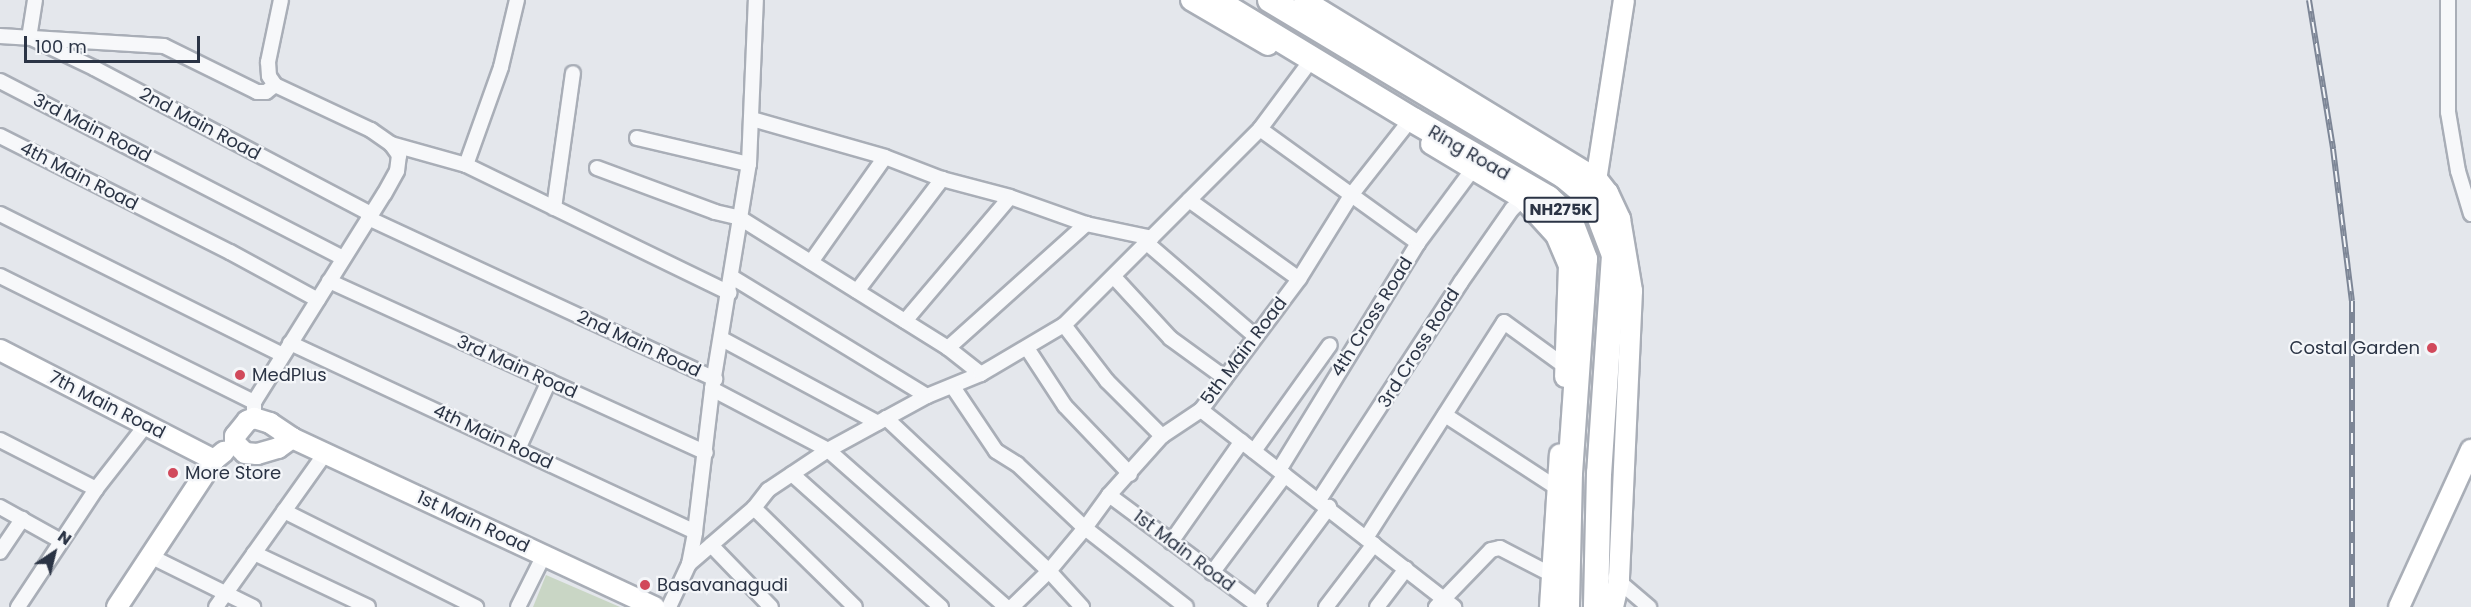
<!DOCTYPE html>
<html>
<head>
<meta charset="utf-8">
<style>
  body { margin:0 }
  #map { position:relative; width:2471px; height:607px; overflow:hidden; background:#e4e7ec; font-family:Poppins,sans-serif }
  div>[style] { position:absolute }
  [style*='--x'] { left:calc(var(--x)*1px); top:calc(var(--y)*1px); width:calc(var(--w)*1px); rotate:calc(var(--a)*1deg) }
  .green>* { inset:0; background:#c9d6c5 }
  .roads { filter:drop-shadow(2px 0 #a9aeb7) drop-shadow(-2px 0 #a9aeb7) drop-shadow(0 2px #a9aeb7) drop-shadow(0 -2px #a9aeb7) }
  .street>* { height:14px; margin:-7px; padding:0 7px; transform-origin:7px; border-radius:7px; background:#f7f8fa }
  .secondary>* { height:20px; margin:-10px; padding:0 10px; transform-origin:10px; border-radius:10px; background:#fff }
  .highway>* { height:24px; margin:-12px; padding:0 12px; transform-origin:12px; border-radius:12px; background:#fff }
  .rail>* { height:6px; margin-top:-3px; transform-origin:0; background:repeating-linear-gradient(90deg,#f4f6f9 0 11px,#7d8696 0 22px); box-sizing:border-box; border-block:2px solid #7d8696 }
  .dots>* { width:16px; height:16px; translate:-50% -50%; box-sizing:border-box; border:3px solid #f4f6f9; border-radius:50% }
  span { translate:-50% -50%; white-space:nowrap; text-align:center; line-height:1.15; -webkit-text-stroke:4.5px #f4f6f9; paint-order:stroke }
  .shield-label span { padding:2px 4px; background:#f4f6f9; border:2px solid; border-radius:4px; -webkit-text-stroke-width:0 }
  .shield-label { font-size:16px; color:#2b3445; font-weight:700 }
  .street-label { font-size:18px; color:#2b3445 }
  .poi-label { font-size:18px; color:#2b3445 }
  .right { translate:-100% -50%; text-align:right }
  .left { translate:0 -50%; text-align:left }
  .north { position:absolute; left:24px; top:523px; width:60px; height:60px; -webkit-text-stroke:4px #f4f6f9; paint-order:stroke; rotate:35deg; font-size:16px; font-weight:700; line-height:24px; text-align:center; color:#2b3445 }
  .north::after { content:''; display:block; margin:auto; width:21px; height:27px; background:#2b3445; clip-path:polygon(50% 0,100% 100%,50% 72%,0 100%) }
  .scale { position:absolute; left:24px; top:36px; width:176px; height:27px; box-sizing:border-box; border:3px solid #2b3445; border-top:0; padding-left:8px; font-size:18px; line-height:21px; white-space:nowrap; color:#2b3445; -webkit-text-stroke:4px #f4f6f9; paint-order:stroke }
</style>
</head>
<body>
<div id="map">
  <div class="green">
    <div style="clip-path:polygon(546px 575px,620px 607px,533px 607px)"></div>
  </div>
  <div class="roads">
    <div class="street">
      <div style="--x:35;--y:0;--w:37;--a:99"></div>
      <div style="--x:29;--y:37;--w:72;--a:25.5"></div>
      <div style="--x:94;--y:68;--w:313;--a:27.8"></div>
      <div style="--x:2448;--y:0;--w:112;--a:90"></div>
      <div style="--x:2448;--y:112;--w:60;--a:80.4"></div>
      <div style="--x:2458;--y:171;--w:45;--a:73.2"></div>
      <div style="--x:0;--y:36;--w:164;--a:3.5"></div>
      <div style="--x:164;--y:46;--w:104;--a:26.3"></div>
      <div style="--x:257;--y:92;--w:9;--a:0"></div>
      <div style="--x:266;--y:92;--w:11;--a:-38"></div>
      <div style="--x:275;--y:85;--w:106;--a:25.1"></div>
      <div style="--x:371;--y:130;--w:24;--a:35"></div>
      <div style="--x:391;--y:144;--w:14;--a:54"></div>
      <div style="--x:399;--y:155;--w:16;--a:97"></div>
      <div style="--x:397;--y:171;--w:26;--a:119"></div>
      <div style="--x:384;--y:194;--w:245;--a:122"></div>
      <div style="--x:254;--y:402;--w:16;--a:90"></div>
      <div style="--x:0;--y:81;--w:386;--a:27.3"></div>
      <div style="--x:275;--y:85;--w:11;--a:-124"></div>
      <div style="--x:269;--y:76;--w:14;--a:-94"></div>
      <div style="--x:268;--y:62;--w:63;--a:-78.2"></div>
      <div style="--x:752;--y:119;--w:138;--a:15.9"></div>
      <div style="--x:885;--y:157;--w:61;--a:21.1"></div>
      <div style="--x:942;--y:179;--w:70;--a:14.8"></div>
      <div style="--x:1010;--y:197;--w:81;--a:19.6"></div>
      <div style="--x:1086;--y:224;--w:67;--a:12"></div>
      <div style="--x:1260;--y:129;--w:195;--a:35.8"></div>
      <div style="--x:0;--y:136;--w:258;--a:26.8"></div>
      <div style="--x:230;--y:252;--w:100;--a:28.6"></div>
      <div style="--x:637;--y:138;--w:115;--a:13.1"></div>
      <div style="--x:391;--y:144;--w:78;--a:15.6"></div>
      <div style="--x:466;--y:165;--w:293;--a:25.9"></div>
      <div style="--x:466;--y:165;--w:104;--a:-70.3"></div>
      <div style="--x:501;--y:67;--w:69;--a:-76.6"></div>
      <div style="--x:597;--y:168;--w:126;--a:20.4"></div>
      <div style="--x:715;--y:212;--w:26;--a:13"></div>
      <div style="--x:740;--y:218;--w:245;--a:32"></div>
      <div style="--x:948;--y:348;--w:42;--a:38.2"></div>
      <div style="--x:1189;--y:200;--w:135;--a:35.7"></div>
      <div style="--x:554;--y:208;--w:136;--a:-82"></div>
      <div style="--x:0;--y:214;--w:316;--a:26.5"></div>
      <div style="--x:368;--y:218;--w:383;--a:24.9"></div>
      <div style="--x:1148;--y:244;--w:141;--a:40.7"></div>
      <div style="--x:811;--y:262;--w:128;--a:-54.8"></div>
      <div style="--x:0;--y:276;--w:284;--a:26.4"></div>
      <div style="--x:732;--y:277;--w:228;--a:31.4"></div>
      <div style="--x:1114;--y:277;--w:83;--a:47.4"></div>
      <div style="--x:1170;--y:338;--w:68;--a:36"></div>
      <div style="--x:329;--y:281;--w:414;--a:24.5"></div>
      <div style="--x:857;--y:291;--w:141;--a:-52.8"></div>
      <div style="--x:905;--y:321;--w:162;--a:-49.7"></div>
      <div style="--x:1064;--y:325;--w:71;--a:52.5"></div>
      <div style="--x:1107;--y:381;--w:78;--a:45"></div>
      <div style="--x:722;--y:339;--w:177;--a:28.3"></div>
      <div style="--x:290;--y:343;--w:447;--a:25"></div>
      <div style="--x:948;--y:348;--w:186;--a:-41.9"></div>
      <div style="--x:1027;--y:348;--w:69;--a:56.8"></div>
      <div style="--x:1065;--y:406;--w:94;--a:46.3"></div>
      <div style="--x:953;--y:387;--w:77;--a:56.1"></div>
      <div style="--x:996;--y:451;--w:25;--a:32"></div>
      <div style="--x:1017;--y:464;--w:93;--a:43.3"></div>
      <div style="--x:1085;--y:528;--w:128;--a:38"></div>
      <div style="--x:712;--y:389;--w:131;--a:27.7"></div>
      <div style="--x:828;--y:450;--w:237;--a:41.4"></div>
      <div style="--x:1201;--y:410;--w:321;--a:37.9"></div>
      <div style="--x:1445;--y:415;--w:134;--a:33.1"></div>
      <div style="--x:886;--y:418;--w:224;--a:43.2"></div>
      <div style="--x:1049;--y:571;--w:49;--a:47.5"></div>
      <div style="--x:0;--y:440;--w:108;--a:27"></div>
      <div style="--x:518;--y:449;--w:75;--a:-65.5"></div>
      <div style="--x:1254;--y:451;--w:130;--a:-54.4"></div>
      <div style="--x:1279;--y:470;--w:266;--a:-58.5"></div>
      <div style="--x:1418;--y:243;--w:92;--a:-53.4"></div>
      <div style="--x:792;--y:474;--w:200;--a:41.8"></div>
      <div style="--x:1109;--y:495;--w:188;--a:36.6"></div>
      <div style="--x:1319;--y:500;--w:260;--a:-56.9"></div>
      <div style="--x:1461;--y:282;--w:89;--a:-55.1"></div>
      <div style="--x:1512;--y:209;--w:15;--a:-42"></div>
      <div style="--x:0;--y:507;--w:70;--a:29.1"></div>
      <div style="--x:754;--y:508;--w:141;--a:44.4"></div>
      <div style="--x:284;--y:511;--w:215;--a:26.6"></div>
      <div style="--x:1366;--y:538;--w:256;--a:-57.4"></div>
      <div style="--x:1504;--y:322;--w:77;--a:36"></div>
      <div style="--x:1171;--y:542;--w:123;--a:-54.9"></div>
      <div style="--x:711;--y:545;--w:86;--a:45.9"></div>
      <div style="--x:0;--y:552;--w:40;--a:-56"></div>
      <div style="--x:254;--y:553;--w:126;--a:25.3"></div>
      <div style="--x:152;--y:557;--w:113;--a:26.3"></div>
      <div style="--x:689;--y:564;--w:86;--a:-40.7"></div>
      <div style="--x:754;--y:508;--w:23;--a:-52"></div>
      <div style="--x:768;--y:490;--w:72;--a:-33.7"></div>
      <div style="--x:828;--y:450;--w:113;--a:-28.6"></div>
      <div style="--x:927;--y:396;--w:58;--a:-22.2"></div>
      <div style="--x:981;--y:374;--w:96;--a:-30.6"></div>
      <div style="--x:1064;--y:325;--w:277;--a:-45"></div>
      <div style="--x:1260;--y:129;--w:77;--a:-53.4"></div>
      <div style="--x:1212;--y:573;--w:122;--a:-53.3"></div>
      <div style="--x:1615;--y:578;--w:45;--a:40.5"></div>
      <div style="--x:1257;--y:604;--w:121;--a:-53.4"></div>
      <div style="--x:18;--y:607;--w:141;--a:-56.5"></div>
      <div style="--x:96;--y:489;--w:81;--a:-52"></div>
      <div style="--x:216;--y:607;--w:190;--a:-54.6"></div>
      <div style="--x:518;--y:607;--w:58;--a:-63.4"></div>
      <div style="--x:669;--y:607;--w:47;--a:-65.1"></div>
      <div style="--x:689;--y:564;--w:33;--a:-79"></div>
      <div style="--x:695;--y:532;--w:144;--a:-83.2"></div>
      <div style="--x:712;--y:389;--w:228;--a:-80.7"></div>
      <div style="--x:749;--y:164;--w:164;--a:-87.6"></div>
      <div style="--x:1012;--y:607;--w:52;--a:-44.2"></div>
      <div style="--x:1049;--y:571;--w:56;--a:-50.1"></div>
      <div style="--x:1085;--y:528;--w:41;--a:-54"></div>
      <div style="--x:1109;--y:495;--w:79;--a:-48.1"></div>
      <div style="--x:1162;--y:436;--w:47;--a:-33.7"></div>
      <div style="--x:1201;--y:410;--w:164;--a:-53.2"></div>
      <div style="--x:1299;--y:279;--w:100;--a:-58.1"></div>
      <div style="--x:1352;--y:194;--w:84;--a:-51.8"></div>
      <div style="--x:1326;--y:607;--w:79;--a:-52.7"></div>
      <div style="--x:1377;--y:607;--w:48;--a:-52.7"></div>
      <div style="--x:1436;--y:607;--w:79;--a:-46"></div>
      <div style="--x:1491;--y:550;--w:9;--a:-13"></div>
      <div style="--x:1500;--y:548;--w:59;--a:27.4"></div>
    </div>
    <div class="secondary">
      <div style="--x:1191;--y:0;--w:89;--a:30.3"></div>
      <div style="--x:1304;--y:0;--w:343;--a:31.4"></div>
      <div style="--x:1597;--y:179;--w:18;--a:52"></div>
      <div style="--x:1608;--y:193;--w:29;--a:65"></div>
      <div style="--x:1620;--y:219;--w:73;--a:80.5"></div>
      <div style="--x:1632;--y:291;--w:290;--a:92.6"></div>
      <div style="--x:1619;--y:581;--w:27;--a:103"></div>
      <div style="--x:1431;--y:144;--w:107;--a:30.9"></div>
      <div style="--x:1523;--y:199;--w:49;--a:47.5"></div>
      <div style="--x:1556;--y:235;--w:33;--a:67"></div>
      <div style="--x:1569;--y:265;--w:112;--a:92"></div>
      <div style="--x:1569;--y:217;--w:29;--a:-35"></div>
      <div style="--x:1593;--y:200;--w:202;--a:-81.2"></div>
      <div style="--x:0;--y:350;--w:241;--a:27.2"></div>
      <div style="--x:292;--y:438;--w:17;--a:144"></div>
      <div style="--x:278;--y:448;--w:22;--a:164"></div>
      <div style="--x:257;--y:454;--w:12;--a:-175"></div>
      <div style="--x:245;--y:453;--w:14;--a:-135"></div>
      <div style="--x:235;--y:443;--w:7;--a:-90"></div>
      <div style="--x:235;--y:436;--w:19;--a:-51"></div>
      <div style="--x:247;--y:421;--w:8;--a:-23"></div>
      <div style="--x:254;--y:418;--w:17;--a:17"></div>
      <div style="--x:270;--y:423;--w:27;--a:34"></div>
      <div style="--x:292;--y:438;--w:400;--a:25"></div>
      <div style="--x:117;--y:607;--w:176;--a:-56.6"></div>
      <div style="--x:214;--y:460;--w:13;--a:-39"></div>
      <div style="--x:1550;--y:607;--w:153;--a:-86.3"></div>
      <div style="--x:2399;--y:607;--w:173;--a:-65.4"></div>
    </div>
    <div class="highway">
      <div style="--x:1215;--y:0;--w:232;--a:31.2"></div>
      <div style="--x:1413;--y:120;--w:156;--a:30"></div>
      <div style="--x:1548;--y:198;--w:28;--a:42"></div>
      <div style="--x:1569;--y:217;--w:45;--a:69.1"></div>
      <div style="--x:1585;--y:259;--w:214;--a:94"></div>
      <div style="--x:1570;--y:472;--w:135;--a:91.3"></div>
      <div style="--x:1270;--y:0;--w:343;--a:30.9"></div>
      <div style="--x:1564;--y:176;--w:38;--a:40"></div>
      <div style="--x:1593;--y:200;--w:59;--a:69.1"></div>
      <div style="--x:1614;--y:255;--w:219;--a:93.9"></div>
      <div style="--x:1599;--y:473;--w:134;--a:91.3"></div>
    </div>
  </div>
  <div class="rail">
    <div style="--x:2309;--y:0;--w:151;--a:80.8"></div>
    <div style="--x:2333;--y:149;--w:153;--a:82.9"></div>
    <div style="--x:2352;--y:301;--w:306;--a:90"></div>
  </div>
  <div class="dots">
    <div style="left:2432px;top:348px;background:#d1495b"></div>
    <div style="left:240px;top:375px;background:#d1495b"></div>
    <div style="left:173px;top:473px;background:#d1495b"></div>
    <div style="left:645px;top:585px;background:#d1495b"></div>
  </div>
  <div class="shield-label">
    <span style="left:1561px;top:210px">NH275K</span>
  </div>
  <div class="street-label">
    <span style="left:200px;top:124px;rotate:28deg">2nd Main Road</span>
    <span style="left:92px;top:128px;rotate:27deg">3rd Main Road</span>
    <span style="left:1469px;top:153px;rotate:30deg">Ring Road</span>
    <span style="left:79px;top:176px;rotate:27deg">4th Main Road</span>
    <span style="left:1372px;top:317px;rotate:-58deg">4th Cross Road</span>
    <span style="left:639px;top:344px;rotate:25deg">2nd Main Road</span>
    <span style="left:1419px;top:348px;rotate:-58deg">3rd Cross Road</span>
    <span style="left:1244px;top:351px;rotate:-53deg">5th Main Road</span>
    <span style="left:517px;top:367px;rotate:24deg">3rd Main Road</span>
    <span style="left:107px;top:405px;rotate:27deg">7th Main Road</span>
    <span style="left:493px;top:437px;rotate:25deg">4th Main Road</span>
    <span style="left:473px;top:522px;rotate:25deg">1st Main Road</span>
    <span style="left:1184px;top:551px;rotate:37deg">1st Main Road</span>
  </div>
  <div class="poi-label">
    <span class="right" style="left:2420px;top:348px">Costal Garden</span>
    <span class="left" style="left:252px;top:375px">MedPlus</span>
    <span class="left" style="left:185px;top:473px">More Store</span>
    <span class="left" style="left:657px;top:585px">Basavanagudi</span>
  </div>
  <div class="north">N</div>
  <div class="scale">100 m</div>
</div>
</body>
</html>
